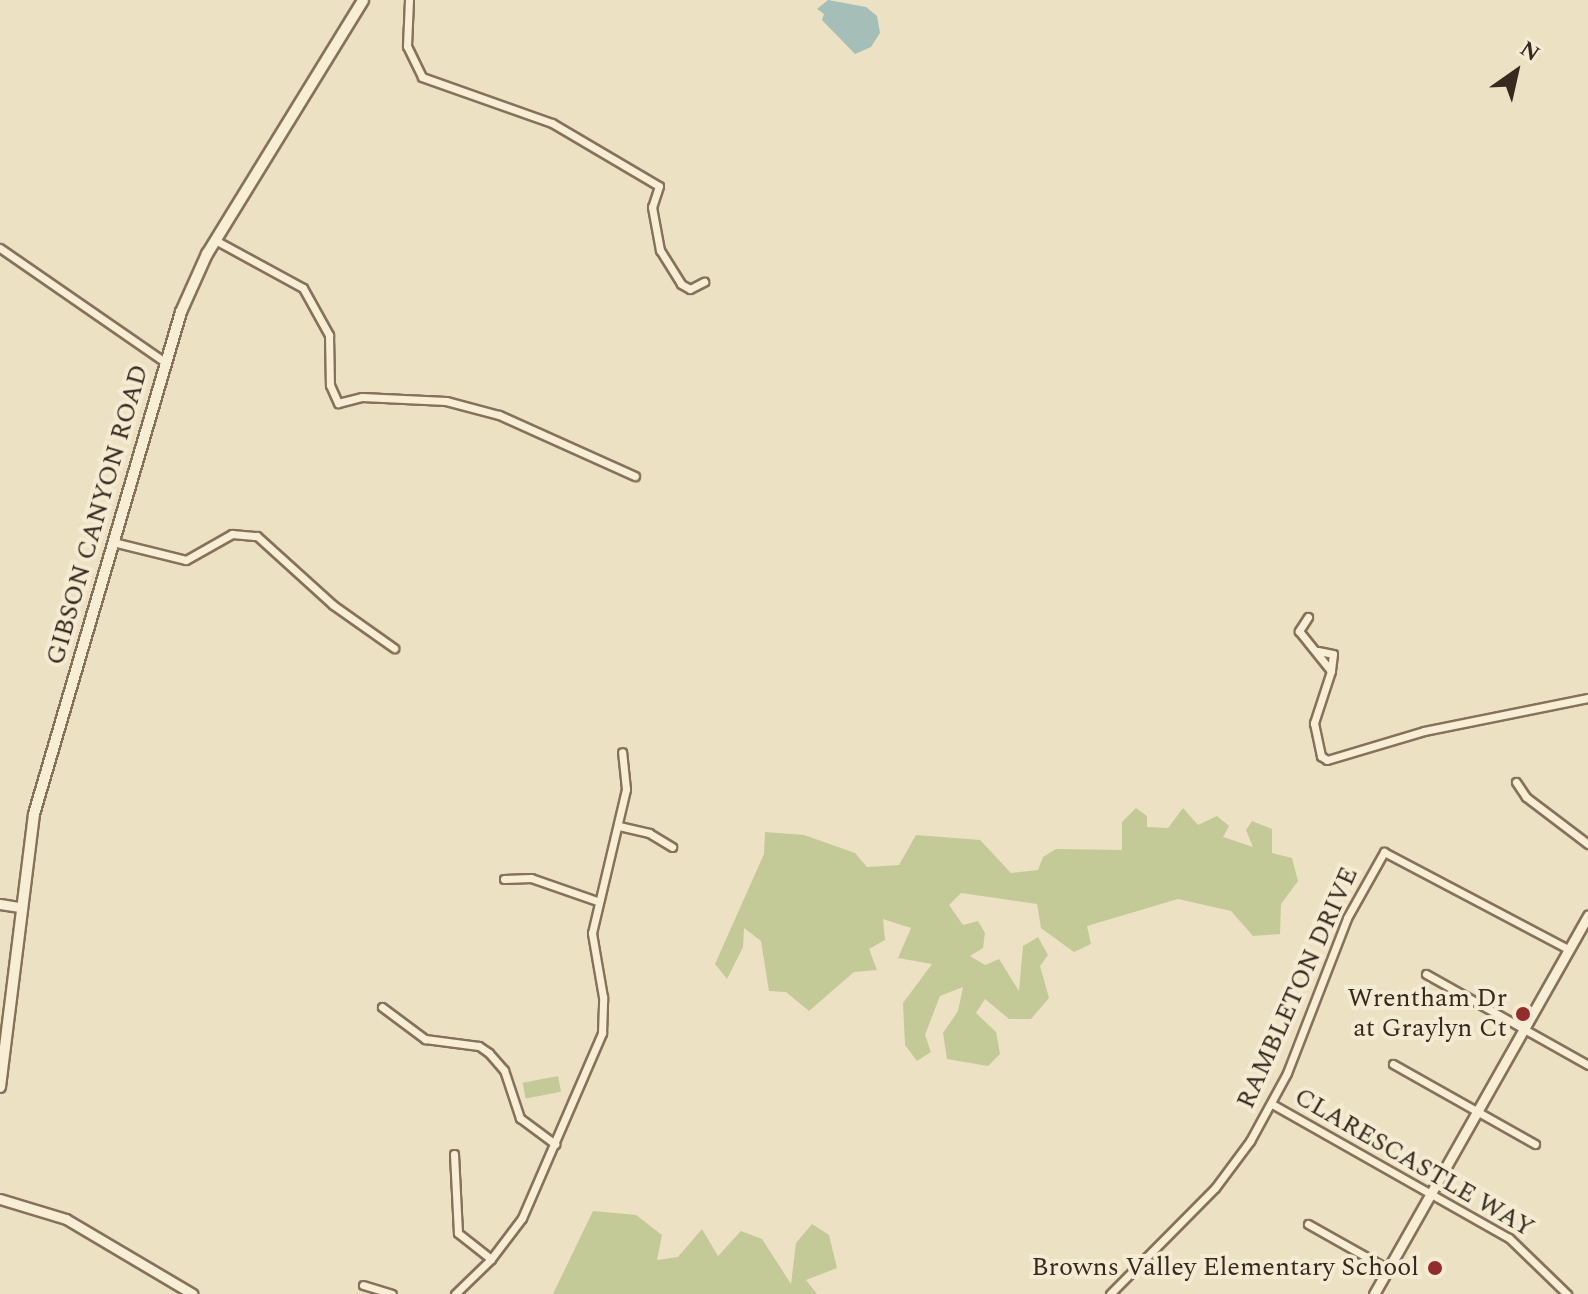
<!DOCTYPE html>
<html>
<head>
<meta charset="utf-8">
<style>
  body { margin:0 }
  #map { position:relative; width:1588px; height:1294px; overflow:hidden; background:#ece1c2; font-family:Spectral,serif }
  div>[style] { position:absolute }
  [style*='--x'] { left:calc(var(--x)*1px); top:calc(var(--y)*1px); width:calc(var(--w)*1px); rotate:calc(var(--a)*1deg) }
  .green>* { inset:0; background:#c3ca97; transform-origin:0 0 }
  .water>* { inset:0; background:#a5bfb8 }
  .roads { filter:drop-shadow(2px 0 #86725a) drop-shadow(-2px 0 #86725a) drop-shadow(0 2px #86725a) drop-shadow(0 -2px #86725a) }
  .minor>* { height:7px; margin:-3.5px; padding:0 3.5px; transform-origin:3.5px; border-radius:3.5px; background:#f8eed5 }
  .tertiary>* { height:9px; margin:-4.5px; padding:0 4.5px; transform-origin:4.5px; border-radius:4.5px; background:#f8eed5 }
  .secondary>* { height:10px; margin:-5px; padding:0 5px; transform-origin:5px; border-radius:5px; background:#f8eed5 }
  .dots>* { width:22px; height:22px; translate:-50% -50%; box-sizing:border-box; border:4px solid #f4ebd2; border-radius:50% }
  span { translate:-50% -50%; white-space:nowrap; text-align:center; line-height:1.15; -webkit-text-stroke:8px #f4ebd2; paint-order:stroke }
  .street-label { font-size:26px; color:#362a1e }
  .poi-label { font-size:26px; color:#362a1e }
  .right { translate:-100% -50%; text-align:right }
  .north { position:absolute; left:1476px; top:32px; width:80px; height:80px; -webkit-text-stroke:6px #f4ebd2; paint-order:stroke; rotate:34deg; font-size:22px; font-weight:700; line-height:32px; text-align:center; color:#362a1e }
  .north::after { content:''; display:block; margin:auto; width:28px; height:36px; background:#362a1e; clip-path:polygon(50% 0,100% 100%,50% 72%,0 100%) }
</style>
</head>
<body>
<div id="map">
  <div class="green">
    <div style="clip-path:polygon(1136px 808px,1147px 816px,1147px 827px,1168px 828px,1183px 808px,1198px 825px,1217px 816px,1229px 826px,1223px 837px,1253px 847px,1246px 830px,1252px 821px,1272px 829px,1272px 853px,1292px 858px,1298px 881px,1281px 904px,1280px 934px,1253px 936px,1231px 911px,1178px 899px,1087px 926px,1091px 944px,1074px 952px,1041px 928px,1037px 904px,961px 893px,949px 905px,963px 925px,978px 921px,985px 933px,983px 948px,970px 956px,985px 965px,999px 959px,1019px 991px,1023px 946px,1038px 937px,1048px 955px,1040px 966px,1049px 998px,1031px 1019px,1009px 1019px,985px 999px,976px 1013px,996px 1032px,1000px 1054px,988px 1066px,947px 1059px,943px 1033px,958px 1011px,963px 987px,940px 996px,925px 1035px,931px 1052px,917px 1061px,905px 1045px,903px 1003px,932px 964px,898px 958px,911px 928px,883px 919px,885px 940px,869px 949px,877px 970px,854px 972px,809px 1011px,786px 992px,769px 991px,761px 941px,744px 928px,743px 947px,727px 979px,715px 964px,764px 854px,765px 832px,804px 835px,855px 853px,867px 867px,899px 865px,916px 835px,980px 840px,1011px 873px,1038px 870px,1043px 857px,1056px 849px,1122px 850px,1122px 822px)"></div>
    <div style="left:558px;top:1076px;width:16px;height:36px;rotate:79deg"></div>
    <div style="clip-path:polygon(593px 1211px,636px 1215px,662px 1235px,657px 1260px,678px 1257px,702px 1229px,718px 1256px,741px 1231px,762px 1239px,791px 1284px,796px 1243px,812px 1224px,829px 1235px,837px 1268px,806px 1280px,817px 1294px,553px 1294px)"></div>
  </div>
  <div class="water">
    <div style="clip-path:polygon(828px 0,866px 7px,877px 16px,880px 33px,871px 47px,855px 54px,822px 20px,824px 14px,817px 9px)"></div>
  </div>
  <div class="roads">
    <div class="minor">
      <div style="--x:409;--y:0;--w:46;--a:92.5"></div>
      <div style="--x:407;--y:46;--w:34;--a:64"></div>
      <div style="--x:422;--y:77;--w:138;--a:19.5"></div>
      <div style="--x:552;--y:123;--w:124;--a:30.5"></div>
      <div style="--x:659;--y:186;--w:22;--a:108"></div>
      <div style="--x:652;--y:207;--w:44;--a:79.5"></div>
      <div style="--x:660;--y:250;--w:40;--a:58"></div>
      <div style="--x:681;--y:284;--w:10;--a:29"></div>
      <div style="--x:690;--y:289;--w:16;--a:-27"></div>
      <div style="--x:215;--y:240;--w:100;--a:28.6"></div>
      <div style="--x:303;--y:288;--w:54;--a:61"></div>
      <div style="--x:329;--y:335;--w:50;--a:88.9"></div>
      <div style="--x:330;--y:385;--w:20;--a:66"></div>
      <div style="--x:338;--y:403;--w:25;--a:-14"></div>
      <div style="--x:362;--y:397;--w:84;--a:2.7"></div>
      <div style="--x:446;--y:401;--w:55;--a:14.8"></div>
      <div style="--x:499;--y:415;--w:149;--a:24.2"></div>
      <div style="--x:0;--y:248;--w:202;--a:34.7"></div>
      <div style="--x:113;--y:542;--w:75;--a:13.9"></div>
      <div style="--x:186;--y:560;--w:53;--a:-29.5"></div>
      <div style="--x:232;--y:534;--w:25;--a:5"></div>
      <div style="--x:257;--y:536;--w:103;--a:42.2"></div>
      <div style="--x:333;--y:605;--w:75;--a:35.2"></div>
      <div style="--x:1308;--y:617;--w:17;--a:123"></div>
      <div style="--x:1299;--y:631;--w:51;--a:51.3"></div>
      <div style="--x:1331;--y:671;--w:55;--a:108.1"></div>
      <div style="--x:1314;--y:723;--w:34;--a:78"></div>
      <div style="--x:1321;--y:756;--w:7;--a:34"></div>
      <div style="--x:1327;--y:760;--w:101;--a:-16.6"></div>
      <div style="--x:1424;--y:731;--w:167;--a:-11.4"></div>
      <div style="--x:1318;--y:651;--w:15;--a:11"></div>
      <div style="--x:1333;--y:654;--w:17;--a:97"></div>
      <div style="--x:1516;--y:782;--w:18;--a:56"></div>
      <div style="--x:1526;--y:797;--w:78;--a:37.2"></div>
      <div style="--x:619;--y:826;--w:31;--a:13"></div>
      <div style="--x:649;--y:833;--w:27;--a:31"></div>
      <div style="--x:504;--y:879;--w:27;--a:-2"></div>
      <div style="--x:531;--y:878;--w:70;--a:19.2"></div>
      <div style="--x:1426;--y:974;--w:186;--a:29.3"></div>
      <div style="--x:382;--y:1007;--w:54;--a:36.7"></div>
      <div style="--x:425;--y:1039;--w:54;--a:7.4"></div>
      <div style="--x:479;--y:1046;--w:12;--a:35"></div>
      <div style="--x:489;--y:1053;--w:23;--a:49"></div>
      <div style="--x:504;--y:1070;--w:51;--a:71.6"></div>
      <div style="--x:520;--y:1118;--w:44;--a:36.6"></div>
      <div style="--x:1393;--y:1064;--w:163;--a:29.4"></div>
      <div style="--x:1272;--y:1104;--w:272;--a:29.5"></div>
      <div style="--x:1509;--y:1238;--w:81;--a:44"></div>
      <div style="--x:454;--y:1154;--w:79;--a:87.1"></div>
      <div style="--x:458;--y:1233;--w:42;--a:38.2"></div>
      <div style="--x:1308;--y:1224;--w:92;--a:29.4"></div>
      <div style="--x:363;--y:1285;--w:30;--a:17"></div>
      <div style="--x:455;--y:1294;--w:50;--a:-44.2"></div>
      <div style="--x:491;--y:1259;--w:51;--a:-52.9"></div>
      <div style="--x:522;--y:1218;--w:202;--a:-66.6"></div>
      <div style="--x:602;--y:1033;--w:36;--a:-88"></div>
      <div style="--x:603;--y:997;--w:65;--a:-99.8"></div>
      <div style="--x:592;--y:933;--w:148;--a:-76.7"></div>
      <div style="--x:626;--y:789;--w:37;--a:-96"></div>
      <div style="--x:1110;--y:1294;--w:149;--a:-45.3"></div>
      <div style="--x:1215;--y:1188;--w:59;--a:-53.3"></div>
      <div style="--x:1250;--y:1141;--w:77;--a:-61.4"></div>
      <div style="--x:1287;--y:1073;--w:166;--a:-68.8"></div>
      <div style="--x:1347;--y:918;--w:76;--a:-60.7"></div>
      <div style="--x:1384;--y:852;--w:208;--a:27.8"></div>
    </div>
    <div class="tertiary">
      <div style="--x:0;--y:904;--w:20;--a:9"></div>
      <div style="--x:0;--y:1199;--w:69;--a:16.9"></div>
      <div style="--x:66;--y:1219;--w:147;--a:30.6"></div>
      <div style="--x:1374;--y:1294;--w:435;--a:-60.5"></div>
    </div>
    <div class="secondary">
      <div style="--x:0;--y:1087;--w:275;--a:-82.9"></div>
      <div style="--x:34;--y:814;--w:523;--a:-73.68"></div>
      <div style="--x:181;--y:312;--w:64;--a:-65.9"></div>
      <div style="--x:207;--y:254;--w:298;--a:-58.4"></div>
    </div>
  </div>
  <div class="dots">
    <div style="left:1523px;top:1014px;background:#932d2c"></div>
    <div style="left:1435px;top:1268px;background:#932d2c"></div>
  </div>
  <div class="street-label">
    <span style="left:98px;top:515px;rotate:-74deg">GIBSON CANYON ROAD</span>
    <span style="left:1298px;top:988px;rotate:-66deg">RAMBLETON DRIVE</span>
    <span style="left:1414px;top:1163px;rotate:30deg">CLARESCASTLE WAY</span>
  </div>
  <div class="poi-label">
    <span class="right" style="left:1507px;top:1014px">Wrentham Dr<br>at Graylyn Ct</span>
    <span class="right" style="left:1419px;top:1268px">Browns Valley Elementary School</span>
  </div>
  <div class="north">N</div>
</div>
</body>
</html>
